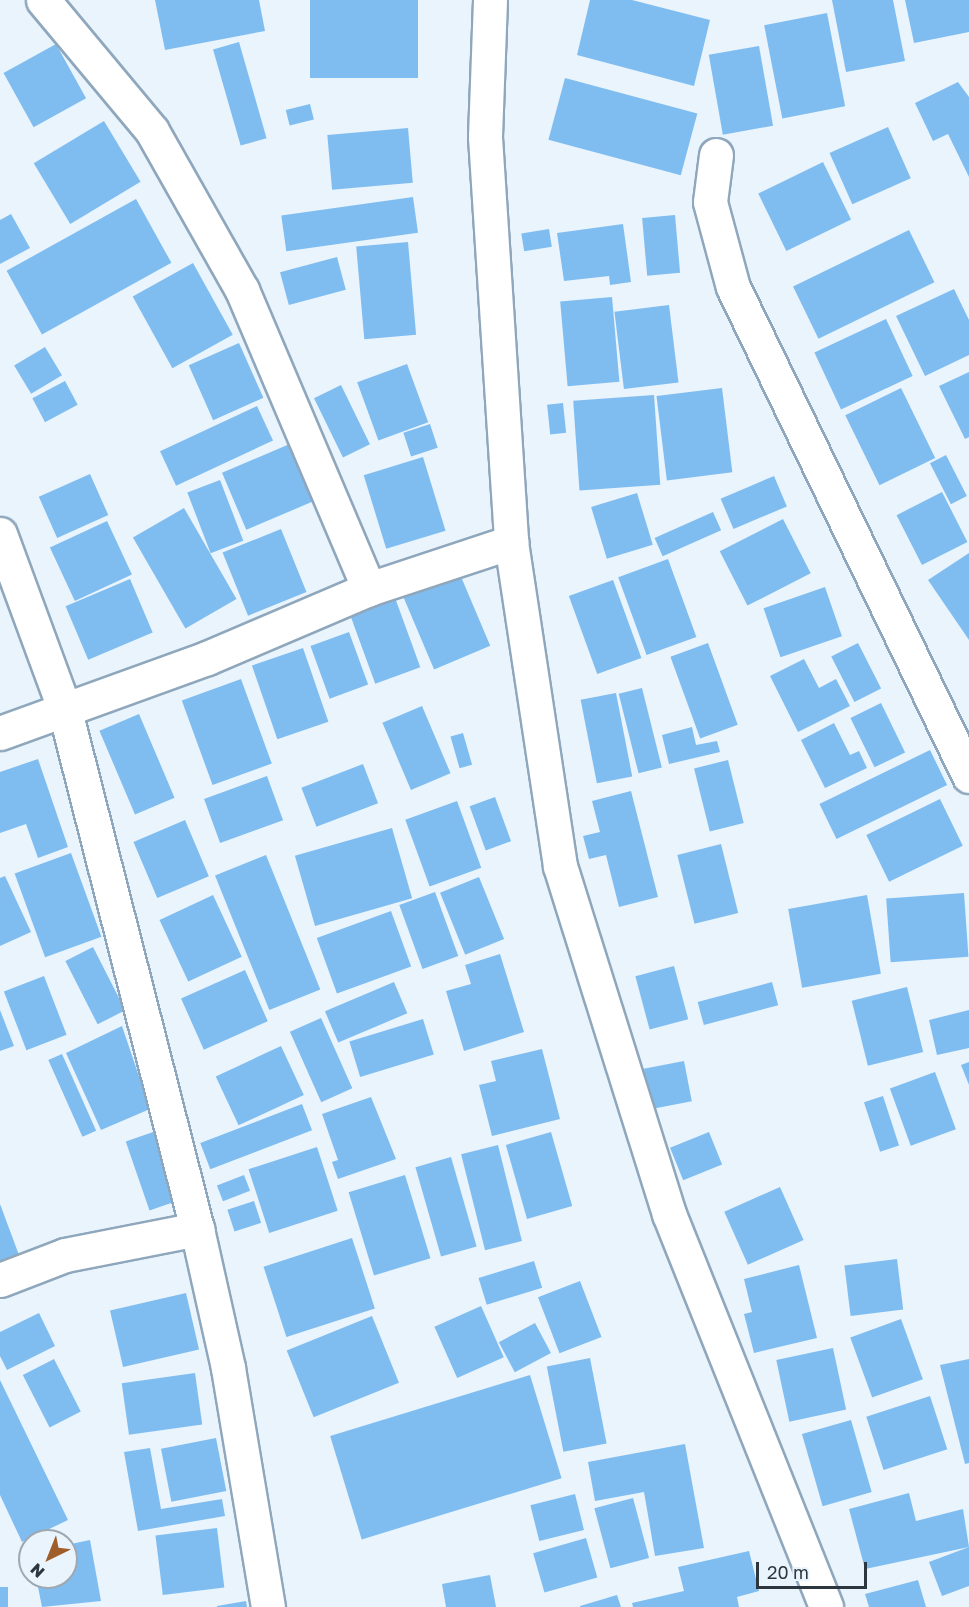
<!DOCTYPE html>
<html>
<head>
<meta charset="utf-8">
<style>
  body { margin:0 }
  #map { position:relative; width:969px; height:1607px; overflow:hidden; background:#eaf4fd; font-family:"Golos Text",sans-serif }
  div>[style] { position:absolute }
  [style*='--x'] { left:calc(var(--x)*1px); top:calc(var(--y)*1px); width:calc(var(--w)*1px); rotate:calc(var(--a)*1deg) }
  .building>* { inset:0; background:#7fbdf1; transform-origin:0 0 }
  .roads { filter:drop-shadow(2px 0 #8fa7bc) drop-shadow(-2px 0 #8fa7bc) drop-shadow(0 2px #8fa7bc) drop-shadow(0 -2px #8fa7bc) }
  .minor>* { height:33px; margin:-16.5px; padding:0 16.5px; transform-origin:16.5px; border-radius:16.5px; background:#fff }
  span { translate:-50% -50%; white-space:nowrap; text-align:center; line-height:1.15; -webkit-text-stroke:4.5px #eaf4fd; paint-order:stroke }
  .north { position:absolute; left:18px; top:1529px; width:60px; height:60px; box-sizing:border-box; background:#eaf4fd; border:2px solid #9ea8b1; border-radius:50%; rotate:223deg; font-size:16px; font-weight:700; line-height:24px; text-align:center; color:#2c363e }
  .north::after { content:''; display:block; margin:auto; width:21px; height:27px; background:#9f5e29; clip-path:polygon(50% 0,100% 100%,50% 72%,0 100%) }
  .scale { position:absolute; left:756px; top:1562px; width:111px; height:27px; box-sizing:border-box; border:3px solid #2c363e; border-top:0; padding-left:8px; font-size:18px; line-height:21px; white-space:nowrap; color:#2c363e; -webkit-text-stroke:4px #eaf4fd; paint-order:stroke }
</style>
</head>
<body>
<div id="map">
  <div class="building">
    <div style="clip-path:polygon(155px 0,259px 0,265px 31px,165px 50px)"></div>
    <div style="left:310px;top:0;width:108px;height:78px"></div>
    <div style="clip-path:polygon(590px 0,632px 0,710px 20px,694px 86px,577px 55px)"></div>
    <div style="clip-path:polygon(832px 0,893px 0,905px 61px,846px 72px)"></div>
    <div style="clip-path:polygon(905px 0,969px 0,969px 32px,914px 43px)"></div>
    <div style="left:827px;top:13px;width:95px;height:64px;rotate:79deg"></div>
    <div style="left:239px;top:42px;width:100px;height:27px;rotate:74deg"></div>
    <div style="left:56px;top:44px;width:62px;height:60px;rotate:61deg"></div>
    <div style="left:759px;top:46px;width:81px;height:51px;rotate:80deg"></div>
    <div style="left:565px;top:78px;width:137px;height:64px;rotate:15deg"></div>
    <div style="clip-path:polygon(958px 82px,969px 97px,969px 177px,948px 134px,933px 141px,915px 103px)"></div>
    <div style="left:310px;top:104px;width:16px;height:25px;rotate:76deg"></div>
    <div style="left:104px;top:121px;width:71px;height:82px;rotate:59deg"></div>
    <div style="left:888px;top:127px;width:56px;height:64px;rotate:66deg"></div>
    <div style="left:408px;top:128px;width:55px;height:81px;rotate:85deg"></div>
    <div style="left:823px;top:162px;width:64px;height:72px;rotate:64deg"></div>
    <div style="left:413px;top:197px;width:36px;height:133px;rotate:82deg"></div>
    <div style="left:136px;top:199px;width:73px;height:148px;rotate:61deg"></div>
    <div style="clip-path:polygon(11px 214px,30px 248px,0 264px,0 220px)"></div>
    <div style="left:675px;top:215px;width:58px;height:33px;rotate:85deg"></div>
    <div style="clip-path:polygon(623px 224px,631px 282px,610px 285px,609px 276px,564px 281px,557px 233px)"></div>
    <div style="left:549px;top:229px;width:18px;height:28px;rotate:81deg"></div>
    <div style="left:909px;top:230px;width:58px;height:129px;rotate:64deg"></div>
    <div style="left:408px;top:242px;width:93px;height:52px;rotate:85deg"></div>
    <div style="left:337px;top:257px;width:34px;height:59px;rotate:75deg"></div>
    <div style="left:193px;top:263px;width:82px;height:69px;rotate:61deg"></div>
    <div style="clip-path:polygon(954px 289px,969px 320px,969px 355px,925px 376px,896px 316px)"></div>
    <div style="left:612px;top:297px;width:85px;height:52px;rotate:85deg"></div>
    <div style="left:669px;top:305px;width:78px;height:55px;rotate:83deg"></div>
    <div style="left:886px;top:319px;width:63px;height:79px;rotate:65deg"></div>
    <div style="left:239px;top:343px;width:60px;height:55px;rotate:66deg"></div>
    <div style="left:45px;top:347px;width:33px;height:36px;rotate:59deg"></div>
    <div style="left:407px;top:364px;width:62px;height:53px;rotate:70deg"></div>
    <div style="clip-path:polygon(969px 372px,969px 437px,965px 439px,939px 386px)"></div>
    <div style="left:65px;top:381px;width:27px;height:37px;rotate:62deg"></div>
    <div style="left:341px;top:385px;width:66px;height:30px;rotate:64deg"></div>
    <div style="left:722px;top:388px;width:85px;height:66px;rotate:83deg"></div>
    <div style="left:901px;top:388px;width:78px;height:62px;rotate:64deg"></div>
    <div style="left:654px;top:395px;width:90px;height:81px;rotate:86deg"></div>
    <div style="left:563px;top:403px;width:30px;height:16px;rotate:84deg"></div>
    <div style="left:257px;top:406px;width:38px;height:107px;rotate:65deg"></div>
    <div style="left:430px;top:424px;width:25px;height:28px;rotate:72deg"></div>
    <div style="left:292px;top:443px;width:62px;height:76px;rotate:67deg"></div>
    <div style="left:946px;top:455px;width:46px;height:18px;rotate:63deg"></div>
    <div style="left:423px;top:457px;width:77px;height:62px;rotate:73deg"></div>
    <div style="left:90px;top:474px;width:45px;height:56px;rotate:66deg"></div>
    <div style="left:774px;top:476px;width:33px;height:58px;rotate:67deg"></div>
    <div style="left:220px;top:480px;width:65px;height:35px;rotate:69deg"></div>
    <div style="left:942px;top:492px;width:56px;height:51px;rotate:63deg"></div>
    <div style="left:637px;top:493px;width:54px;height:48px;rotate:73deg"></div>
    <div style="left:184px;top:508px;width:105px;height:59px;rotate:60deg"></div>
    <div style="left:713px;top:512px;width:20px;height:64px;rotate:66deg"></div>
    <div style="left:783px;top:519px;width:61px;height:71px;rotate:63deg"></div>
    <div style="left:107px;top:521px;width:59px;height:63px;rotate:65deg"></div>
    <div style="left:281px;top:529px;width:68px;height:63px;rotate:68deg"></div>
    <div style="clip-path:polygon(969px 553px,969px 640px,928px 580px)"></div>
    <div style="left:668px;top:559px;width:83px;height:53px;rotate:70deg"></div>
    <div style="left:459px;top:572px;width:80px;height:61px;rotate:67deg"></div>
    <div style="left:130px;top:579px;width:58px;height:70px;rotate:67deg"></div>
    <div style="left:613px;top:580px;width:83px;height:47px;rotate:70deg"></div>
    <div style="left:825px;top:587px;width:52px;height:65px;rotate:71deg"></div>
    <div style="left:394px;top:595px;width:77px;height:48px;rotate:70deg"></div>
    <div style="left:349px;top:632px;width:56px;height:41px;rotate:70deg"></div>
    <div style="left:708px;top:643px;width:87px;height:40px;rotate:70deg"></div>
    <div style="left:858px;top:643px;width:51px;height:30px;rotate:63deg"></div>
    <div style="left:303px;top:648px;width:78px;height:54px;rotate:71deg"></div>
    <div style="clip-path:polygon(804px 659px,819px 688px,836px 679px,850px 706px,798px 732px,770px 676px)"></div>
    <div style="left:241px;top:679px;width:90px;height:63px;rotate:70deg"></div>
    <div style="left:642px;top:688px;width:82px;height:24px;rotate:76deg"></div>
    <div style="left:616px;top:693px;width:85px;height:36px;rotate:79deg"></div>
    <div style="left:881px;top:703px;width:55px;height:34px;rotate:64deg"></div>
    <div style="left:422px;top:706px;width:73px;height:43px;rotate:67deg"></div>
    <div style="left:139px;top:714px;width:91px;height:43px;rotate:67deg"></div>
    <div style="clip-path:polygon(834px 723px,850px 755px,859px 751px,867px 768px,825px 788px,801px 740px)"></div>
    <div style="clip-path:polygon(692px 727px,696px 745px,717px 741px,720px 752px,669px 764px,662px 735px)"></div>
    <div style="left:463px;top:733px;width:33px;height:13px;rotate:74deg"></div>
    <div style="left:930px;top:750px;width:39px;height:123px;rotate:64deg"></div>
    <div style="clip-path:polygon(38px 759px,68px 847px,38px 858px,26px 824px,0 833px,0 772px)"></div>
    <div style="left:728px;top:760px;width:65px;height:35px;rotate:76deg"></div>
    <div style="left:363px;top:764px;width:42px;height:66px;rotate:69deg"></div>
    <div style="left:267px;top:776px;width:47px;height:67px;rotate:70deg"></div>
    <div style="clip-path:polygon(631px 791px,658px 897px,619px 907px,606px 855px,589px 859px,583px 836px,600px 832px,592px 801px)"></div>
    <div style="left:495px;top:797px;width:47px;height:27px;rotate:70deg"></div>
    <div style="left:940px;top:799px;width:52px;height:82px;rotate:64deg"></div>
    <div style="left:457px;top:801px;width:71px;height:55px;rotate:70deg"></div>
    <div style="left:185px;top:820px;width:61px;height:56px;rotate:67deg"></div>
    <div style="left:392px;top:828px;width:73px;height:101px;rotate:74deg"></div>
    <div style="left:721px;top:844px;width:71px;height:45px;rotate:76deg"></div>
    <div style="left:71px;top:853px;width:89px;height:60px;rotate:70deg"></div>
    <div style="left:266px;top:855px;width:145px;height:55px;rotate:68deg"></div>
    <div style="clip-path:polygon(5px 876px,31px 932px,0 946px,0 878px)"></div>
    <div style="left:479px;top:877px;width:67px;height:42px;rotate:68deg"></div>
    <div style="left:435px;top:892px;width:68px;height:38px;rotate:70deg"></div>
    <div style="left:964px;top:893px;width:64px;height:78px;rotate:86deg"></div>
    <div style="left:213px;top:895px;width:68px;height:59px;rotate:65deg"></div>
    <div style="left:867px;top:895px;width:80px;height:80px;rotate:80deg"></div>
    <div style="left:391px;top:911px;width:59px;height:79px;rotate:70deg"></div>
    <div style="left:93px;top:947px;width:71px;height:31px;rotate:63deg"></div>
    <div style="clip-path:polygon(500px 954px,524px 1032px,464px 1051px,446px 991px,471px 984px,465px 965px)"></div>
    <div style="left:674px;top:966px;width:55px;height:40px;rotate:75deg"></div>
    <div style="left:245px;top:970px;width:56px;height:70px;rotate:66deg"></div>
    <div style="left:44px;top:976px;width:63px;height:43px;rotate:69deg"></div>
    <div style="left:394px;top:982px;width:34px;height:75px;rotate:67deg"></div>
    <div style="left:772px;top:982px;width:24px;height:77px;rotate:75deg"></div>
    <div style="left:907px;top:987px;width:67px;height:57px;rotate:76deg"></div>
    <div style="clip-path:polygon(0 1010px,14px 1046px,0 1051px)"></div>
    <div style="clip-path:polygon(969px 1010px,969px 1048px,937px 1055px,929px 1020px)"></div>
    <div style="left:321px;top:1018px;width:77px;height:34px;rotate:66deg"></div>
    <div style="left:423px;top:1019px;width:37px;height:77px;rotate:73deg"></div>
    <div style="clip-path:polygon(122px 1026px,150px 1109px,101px 1130px,66px 1053px)"></div>
    <div style="left:281px;top:1046px;width:54px;height:72px;rotate:65deg"></div>
    <div style="clip-path:polygon(542px 1049px,560px 1119px,492px 1136px,479px 1085px,496px 1081px,491px 1061px)"></div>
    <div style="left:62px;top:1054px;width:84px;height:15px;rotate:66deg"></div>
    <div style="left:684px;top:1061px;width:41px;height:41px;rotate:79deg"></div>
    <div style="clip-path:polygon(969px 1062px,969px 1085px,961px 1065px)"></div>
    <div style="left:935px;top:1072px;width:61px;height:48px;rotate:70deg"></div>
    <div style="left:883px;top:1096px;width:52px;height:20px;rotate:72deg"></div>
    <div style="clip-path:polygon(371px 1097px,396px 1159px,338px 1179px,332px 1162px,338px 1160px,322px 1114px)"></div>
    <div style="left:302px;top:1104px;width:28px;height:109px;rotate:69deg"></div>
    <div style="left:156px;top:1131px;width:73px;height:32px;rotate:71deg"></div>
    <div style="left:551px;top:1132px;width:77px;height:47px;rotate:74deg"></div>
    <div style="left:709px;top:1132px;width:35px;height:42px;rotate:68deg"></div>
    <div style="left:498px;top:1145px;width:99px;height:38px;rotate:76deg"></div>
    <div style="left:317px;top:1147px;width:67px;height:72px;rotate:72deg"></div>
    <div style="left:451px;top:1157px;width:93px;height:37px;rotate:74deg"></div>
    <div style="left:244px;top:1175px;width:17px;height:29px;rotate:69deg"></div>
    <div style="left:405px;top:1175px;width:87px;height:59px;rotate:73deg"></div>
    <div style="left:780px;top:1187px;width:58px;height:61px;rotate:66deg"></div>
    <div style="left:254px;top:1201px;width:23px;height:28px;rotate:72deg"></div>
    <div style="clip-path:polygon(0 1204px,19px 1255px,0 1261px)"></div>
    <div style="left:352px;top:1238px;width:74px;height:93px;rotate:72deg"></div>
    <div style="left:897px;top:1259px;width:51px;height:53px;rotate:83deg"></div>
    <div style="left:534px;top:1261px;width:28px;height:58px;rotate:73deg"></div>
    <div style="clip-path:polygon(799px 1265px,817px 1338px,754px 1353px,744px 1314px,752px 1312px,744px 1279px)"></div>
    <div style="left:580px;top:1281px;width:60px;height:45px;rotate:69deg"></div>
    <div style="left:186px;top:1293px;width:58px;height:78px;rotate:77deg"></div>
    <div style="left:481px;top:1306px;width:56px;height:51px;rotate:66deg"></div>
    <div style="clip-path:polygon(39px 1313px,55px 1346px,7px 1370px,0 1356px,0 1332px)"></div>
    <div style="left:372px;top:1316px;width:72px;height:92px;rotate:68deg"></div>
    <div style="left:901px;top:1319px;width:64px;height:54px;rotate:70deg"></div>
    <div style="left:535px;top:1323px;width:34px;height:41px;rotate:62deg"></div>
    <div style="left:833px;top:1348px;width:63px;height:58px;rotate:78deg"></div>
    <div style="left:590px;top:1358px;width:87px;height:44px;rotate:79deg"></div>
    <div style="left:54px;top:1359px;width:59px;height:35px;rotate:63deg"></div>
    <div style="clip-path:polygon(969px 1359px,969px 1463px,965px 1464px,940px 1365px)"></div>
    <div style="left:195px;top:1373px;width:52px;height:74px;rotate:82deg"></div>
    <div style="left:530px;top:1375px;width:108px;height:209px;rotate:73deg"></div>
    <div style="clip-path:polygon(0 1380px,68px 1520px,22px 1542px,0 1495px)"></div>
    <div style="left:930px;top:1396px;width:56px;height:67px;rotate:72deg"></div>
    <div style="left:851px;top:1420px;width:75px;height:51px;rotate:74deg"></div>
    <div style="left:216px;top:1438px;width:54px;height:56px;rotate:79deg"></div>
    <div style="clip-path:polygon(685px 1444px,704px 1548px,655px 1556px,644px 1492px,595px 1501px,588px 1462px)"></div>
    <div style="clip-path:polygon(150px 1448px,161px 1509px,222px 1499px,225px 1516px,138px 1531px,124px 1452px)"></div>
    <div style="clip-path:polygon(909px 1493px,916px 1521px,963px 1509px,969px 1547px,865px 1569px,849px 1509px)"></div>
    <div style="left:575px;top:1494px;width:37px;height:46px;rotate:76deg"></div>
    <div style="left:633px;top:1498px;width:62px;height:40px;rotate:75deg"></div>
    <div style="left:217px;top:1528px;width:60px;height:62px;rotate:83deg"></div>
    <div style="left:586px;top:1538px;width:41px;height:55px;rotate:74deg"></div>
    <div style="clip-path:polygon(90px 1540px,101px 1601px,42px 1607px,36px 1577px,66px 1577px,66px 1545px)"></div>
    <div style="clip-path:polygon(969px 1547px,969px 1586px,942px 1596px,929px 1562px)"></div>
    <div style="clip-path:polygon(749px 1551px,759px 1591px,737px 1597px,739px 1607px,633px 1607px,632px 1603px,684px 1591px,678px 1567px)"></div>
    <div style="clip-path:polygon(490px 1575px,496px 1607px,446px 1607px,442px 1584px)"></div>
    <div style="clip-path:polygon(918px 1580px,926px 1607px,869px 1607px,865px 1594px)"></div>
    <div style="left:0;top:1587px;width:8px;height:20px"></div>
    <div style="clip-path:polygon(617px 1595px,621px 1607px,580px 1607px,580px 1606px)"></div>
    <div style="clip-path:polygon(246px 1601px,247px 1607px,217px 1607px,217px 1606px)"></div>
  </div>
  <div class="roads">
    <div class="minor">
      <div style="--x:43;--y:0;--w:170;--a:50.2"></div>
      <div style="--x:152;--y:131;--w:183;--a:60.5"></div>
      <div style="--x:242;--y:290;--w:325;--a:67"></div>
      <div style="--x:490;--y:0;--w:137;--a:92.1"></div>
      <div style="--x:485;--y:137;--w:406;--a:86.3"></div>
      <div style="--x:511;--y:542;--w:328;--a:81.4"></div>
      <div style="--x:560;--y:866;--w:365;--a:72.6"></div>
      <div style="--x:669;--y:1214;--w:423;--a:68.2"></div>
      <div style="--x:716;--y:155;--w:47;--a:97.3"></div>
      <div style="--x:710;--y:202;--w:88;--a:74.9"></div>
      <div style="--x:733;--y:287;--w:543;--a:64.24"></div>
      <div style="--x:0;--y:534;--w:189;--a:69.8"></div>
      <div style="--x:65;--y:711;--w:535;--a:75.7"></div>
      <div style="--x:197;--y:1229;--w:142;--a:77.4"></div>
      <div style="--x:228;--y:1368;--w:242;--a:80.5"></div>
      <div style="--x:0;--y:733;--w:220;--a:-19.9"></div>
      <div style="--x:207;--y:658;--w:176;--a:-23.1"></div>
      <div style="--x:369;--y:589;--w:150;--a:-18.3"></div>
      <div style="--x:0;--y:1280;--w:70;--a:-21"></div>
      <div style="--x:65;--y:1255;--w:135;--a:-11.1"></div>
    </div>
  </div>
  <div class="north">N</div>
  <div class="scale">20 m</div>
</div>
</body>
</html>
